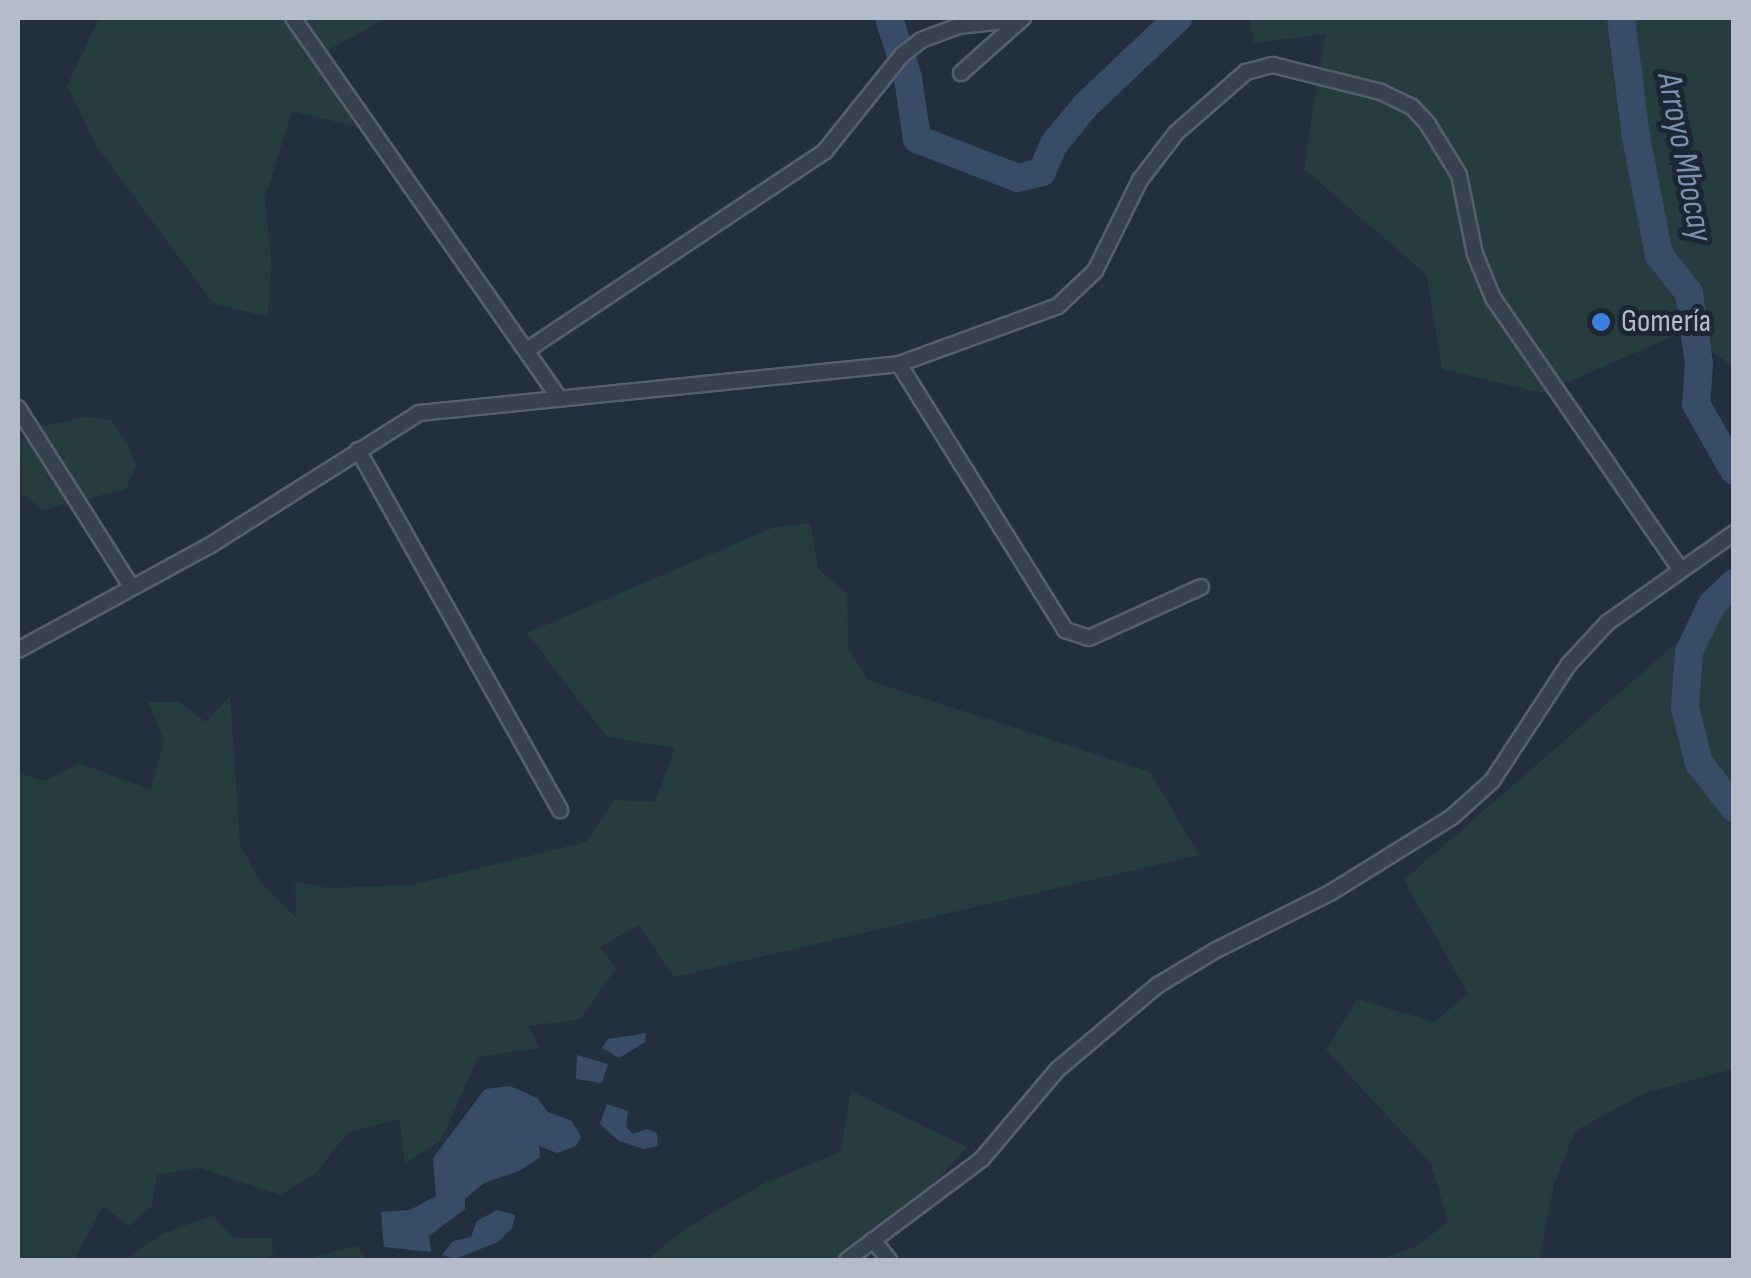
<!DOCTYPE html>
<html>
<head>
<meta charset="utf-8">
<style>
  body { margin:0 }
  #map { position:relative; width:1751px; height:1278px; overflow:hidden; background:#242f3e; font-family:"Sofia Sans Condensed",sans-serif }
  div>[style] { position:absolute }
  [style*='--x'] { left:calc(var(--x)*1px); top:calc(var(--y)*1px); width:calc(var(--w)*1px); rotate:calc(var(--a)*1deg) }
  .green>* { inset:0; background:#263c3f }
  .water>* { inset:0; background:#394c67 }
  .river>* { height:28px; margin:-14px; padding:0 14px; transform-origin:14px; border-radius:14px; background:#394c67 }
  .roads { filter:drop-shadow(2px 0 #565f6c) drop-shadow(-2px 0 #565f6c) drop-shadow(0 2px #565f6c) drop-shadow(0 -2px #565f6c) }
  .minor>* { height:14px; margin:-7px; padding:0 7px; transform-origin:7px; border-radius:7px; background:#38414e }
  .dots>* { width:28px; height:28px; translate:-50% -50%; box-sizing:border-box; border:5px solid #1d2633; border-radius:50% }
  span { translate:-50% -50%; white-space:nowrap; text-align:center; line-height:1.15; -webkit-text-stroke:10px #1d2633; paint-order:stroke }
  .poi-label { font-size:32px; color:#b4bcc9 }
  .left { translate:0 -50%; text-align:left }
  .water-label { font-size:35px; color:#7c92b1; font-style:italic }
  .frame { position:absolute; inset:0; border:20px solid #b4bcc9; pointer-events:none }
</style>
</head>
<body>
<div id="map">
  <div class="green">
    <div style="clip-path:polygon(99px 18px,387px 18px,325px 52px,354px 126px,292px 111px,265px 198px,271px 260px,268px 317px,213px 303px,97px 147px,67px 86px)"></div>
    <div style="clip-path:polygon(1249px 18px,1733px 18px,1733px 367px,1685px 331px,1543px 393px,1442px 369px,1427px 275px,1304px 169px,1325px 34px,1254px 43px)"></div>
    <div style="clip-path:polygon(86px 417px,111px 420px,127px 442px,136px 465px,126px 489px,43px 510px,22px 494px,20px 442px,37px 427px)"></div>
    <div style="clip-path:polygon(810px 523px,818px 569px,847px 594px,848px 648px,868px 680px,1150px 772px,1199px 855px,674px 977px,639px 925px,600px 947px,616px 968px,581px 1019px,529px 1026px,539px 1048px,478px 1057px,441px 1141px,405px 1163px,399px 1119px,347px 1133px,316px 1173px,280px 1195px,200px 1168px,157px 1175px,152px 1206px,129px 1226px,103px 1206px,74px 1260px,18px 1260px,18px 773px,44px 781px,79px 763px,151px 790px,164px 741px,148px 702px,179px 702px,206px 722px,230px 696px,240px 845px,260px 882px,296px 918px,295px 882px,328px 888px,411px 885px,586px 842px,614px 800px,655px 802px,675px 748px,607px 737px,527px 633px,772px 528px)"></div>
    <div style="clip-path:polygon(1733px 594px,1733px 1069px,1645px 1093px,1575px 1131px,1554px 1184px,1539px 1260px,1378px 1260px,1415px 1247px,1448px 1222px,1431px 1163px,1326px 1050px,1357px 999px,1434px 1022px,1468px 994px,1404px 880px)"></div>
    <div style="clip-path:polygon(851px 1091px,967px 1147px,901px 1220px,849px 1260px,647px 1260px,688px 1227px,765px 1183px,840px 1152px)"></div>
    <div style="clip-path:polygon(213px 1215px,233px 1238px,272px 1238px,273px 1255px,256px 1260px,125px 1260px,162px 1234px)"></div>
    <div style="clip-path:polygon(357px 1246px,367px 1260px,312px 1260px,313px 1257px)"></div>
  </div>
  <div class="water">
    <div style="clip-path:polygon(646px 1033px,645px 1042px,619px 1058px,602px 1048px,608px 1039px)"></div>
    <div style="clip-path:polygon(577px 1055px,608px 1064px,602px 1083px,576px 1079px)"></div>
    <div style="clip-path:polygon(510px 1086px,537px 1098px,548px 1112px,572px 1121px,581px 1137px,576px 1146px,557px 1153px,539px 1146px,540px 1157px,519px 1171px,484px 1183px,465px 1199px,465px 1209px,429px 1236px,431px 1252px,384px 1247px,381px 1212px,410px 1210px,436px 1196px,433px 1158px,485px 1089px)"></div>
    <div style="clip-path:polygon(607px 1104px,628px 1111px,626px 1127px,633px 1134px,647px 1129px,657px 1133px,658px 1146px,644px 1149px,619px 1141px,600px 1124px)"></div>
    <div style="clip-path:polygon(497px 1210px,515px 1215px,512px 1228px,498px 1242px,455px 1259px,442px 1255px,453px 1241px,471px 1237px,477px 1221px)"></div>
  </div>
  <div class="river">
    <div style="--x:889;--y:18;--w:63;--a:72.4"></div>
    <div style="--x:908;--y:78;--w:62;--a:81.6"></div>
    <div style="--x:917;--y:139;--w:108;--a:21.1"></div>
    <div style="--x:1018;--y:178;--w:25;--a:-14"></div>
    <div style="--x:1042;--y:172;--w:30;--a:-67"></div>
    <div style="--x:1054;--y:144;--w:50;--a:-50.6"></div>
    <div style="--x:1086;--y:105;--w:127;--a:-43.4"></div>
    <div style="--x:1621;--y:18;--w:120;--a:82.8"></div>
    <div style="--x:1636;--y:137;--w:120;--a:79"></div>
    <div style="--x:1659;--y:255;--w:48;--a:51.7"></div>
    <div style="--x:1689;--y:293;--w:72;--a:82"></div>
    <div style="--x:1699;--y:364;--w:40;--a:94.3"></div>
    <div style="--x:1696;--y:404;--w:77;--a:60.4"></div>
    <div style="--x:1734;--y:583;--w:30;--a:136"></div>
    <div style="--x:1712;--y:604;--w:53;--a:115.6"></div>
    <div style="--x:1689;--y:652;--w:55;--a:94.2"></div>
    <div style="--x:1685;--y:707;--w:58;--a:76"></div>
    <div style="--x:1699;--y:763;--w:57;--a:52.1"></div>
  </div>
  <div class="roads">
    <div class="minor">
      <div style="--x:293;--y:18;--w:465;--a:55"></div>
      <div style="--x:961;--y:73;--w:83;--a:-41.6"></div>
      <div style="--x:527;--y:350;--w:358;--a:-33.7"></div>
      <div style="--x:825;--y:151;--w:123;--a:-51.3"></div>
      <div style="--x:902;--y:55;--w:24;--a:-38"></div>
      <div style="--x:921;--y:40;--w:40;--a:-20.2"></div>
      <div style="--x:959;--y:26;--w:63;--a:-6.3"></div>
      <div style="--x:899;--y:364;--w:314;--a:58"></div>
      <div style="--x:1065;--y:630;--w:25;--a:18"></div>
      <div style="--x:1089;--y:638;--w:123;--a:-24.5"></div>
      <div style="--x:18;--y:408;--w:211;--a:57.6"></div>
      <div style="--x:358;--y:450;--w:413;--a:60.7"></div>
      <div style="--x:18;--y:650;--w:217;--a:-28.6"></div>
      <div style="--x:209;--y:546;--w:249;--a:-32.3"></div>
      <div style="--x:419;--y:413;--w:482;--a:-5.8"></div>
      <div style="--x:899;--y:364;--w:169;--a:-20"></div>
      <div style="--x:1058;--y:306;--w:51;--a:-43.4"></div>
      <div style="--x:1095;--y:271;--w:102;--a:-63.7"></div>
      <div style="--x:1140;--y:180;--w:59;--a:-52.5"></div>
      <div style="--x:1176;--y:133;--w:93;--a:-41.1"></div>
      <div style="--x:1246;--y:72;--w:28;--a:-15"></div>
      <div style="--x:1273;--y:65;--w:111;--a:14"></div>
      <div style="--x:1381;--y:92;--w:34;--a:26"></div>
      <div style="--x:1412;--y:107;--w:22;--a:47"></div>
      <div style="--x:1427;--y:123;--w:61;--a:58.4"></div>
      <div style="--x:1459;--y:175;--w:81;--a:78.6"></div>
      <div style="--x:1475;--y:254;--w:48;--a:67.8"></div>
      <div style="--x:1493;--y:298;--w:329;--a:55.4"></div>
      <div style="--x:873;--y:1240;--w:26;--a:51"></div>
      <div style="--x:847;--y:1260;--w:169;--a:-36.8"></div>
      <div style="--x:982;--y:1159;--w:116;--a:-49.9"></div>
      <div style="--x:1057;--y:1070;--w:132;--a:-40.1"></div>
      <div style="--x:1158;--y:985;--w:68;--a:-31.1"></div>
      <div style="--x:1216;--y:950;--w:127;--a:-26.6"></div>
      <div style="--x:1330;--y:893;--w:144;--a:-31.9"></div>
      <div style="--x:1452;--y:817;--w:54;--a:-42"></div>
      <div style="--x:1492;--y:781;--w:140;--a:-56.7"></div>
      <div style="--x:1569;--y:664;--w:56;--a:-47.2"></div>
      <div style="--x:1607;--y:623;--w:156;--a:-35.3"></div>
    </div>
  </div>
  <div class="dots">
    <div style="left:1601px;top:322px;background:#3f7fe0"></div>
  </div>
  <div class="poi-label">
    <span class="left" style="left:1621px;top:322px">Gomería</span>
  </div>
  <div class="water-label">
    <span style="left:1684px;top:157px;rotate:79deg">Arroyo Mbocay</span>
  </div>
  <div class="frame"></div>
</div>
</body>
</html>
